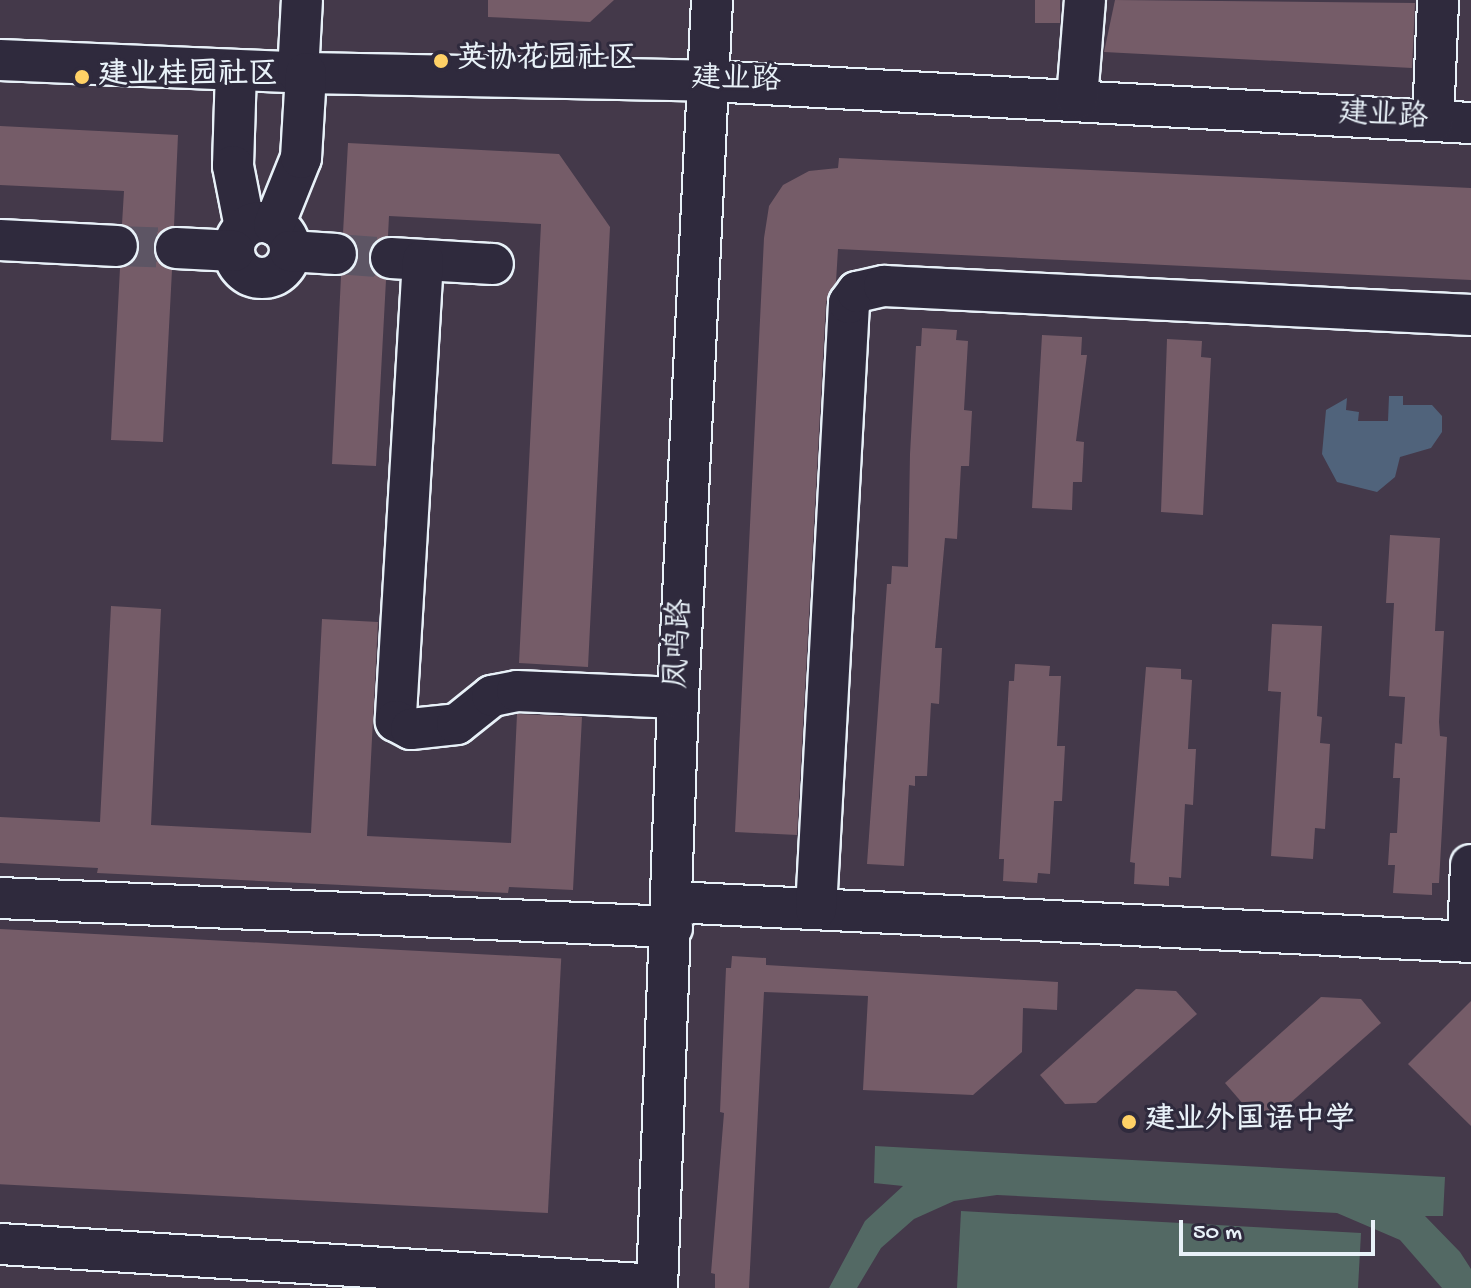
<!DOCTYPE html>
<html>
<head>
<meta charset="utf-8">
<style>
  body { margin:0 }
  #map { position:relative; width:1471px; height:1288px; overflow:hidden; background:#44394a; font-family:"Gochi Hand","LXGW WenKai TC",sans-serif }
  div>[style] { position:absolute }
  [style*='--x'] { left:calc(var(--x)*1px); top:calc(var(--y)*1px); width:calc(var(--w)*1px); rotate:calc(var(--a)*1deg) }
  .green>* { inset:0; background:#536964 }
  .water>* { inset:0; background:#50637b }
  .building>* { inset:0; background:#755c68; transform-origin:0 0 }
  .minor-tunnel>* { height:40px; margin-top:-20px; transform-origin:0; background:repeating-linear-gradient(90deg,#5d5564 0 40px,transparent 0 60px) }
  .roads { filter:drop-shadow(2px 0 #e8f1f8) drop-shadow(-2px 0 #e8f1f8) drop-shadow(0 2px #e8f1f8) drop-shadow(0 -2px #e8f1f8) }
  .minor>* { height:40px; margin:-20px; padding:0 20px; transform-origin:20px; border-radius:20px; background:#2f2a3d }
  .minor>.ring { margin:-20px; padding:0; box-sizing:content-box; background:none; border:40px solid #2f2a3d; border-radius:50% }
  .dots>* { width:22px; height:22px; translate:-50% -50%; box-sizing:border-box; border:4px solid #2f2a3d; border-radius:50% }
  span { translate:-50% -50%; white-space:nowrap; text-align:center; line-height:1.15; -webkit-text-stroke:6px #2f2a3d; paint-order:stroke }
  .poi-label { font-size:30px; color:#e8f1f8; font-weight:700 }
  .left { translate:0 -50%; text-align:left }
  .street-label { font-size:30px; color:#e8f1f8 }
  .scale { position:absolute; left:1179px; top:1220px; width:196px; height:36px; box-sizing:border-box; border:4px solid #e8f1f8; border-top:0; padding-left:10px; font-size:24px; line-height:28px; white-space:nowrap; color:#e8f1f8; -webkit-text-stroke:6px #2f2a3d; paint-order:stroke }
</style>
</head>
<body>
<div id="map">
  <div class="green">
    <div style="clip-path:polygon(875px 1146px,1445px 1177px,1443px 1216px,1425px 1216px,1460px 1252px,1471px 1269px,1471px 1288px,1442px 1288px,1400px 1240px,1337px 1213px,997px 1195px,954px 1201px,914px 1219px,881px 1248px,857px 1288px,829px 1288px,865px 1221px,903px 1186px,874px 1183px)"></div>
    <div style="clip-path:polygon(961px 1211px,1361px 1233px,1358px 1288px,957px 1288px)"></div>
  </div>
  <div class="water">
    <div style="clip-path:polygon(1389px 396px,1403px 396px,1403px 405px,1432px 405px,1442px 416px,1442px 432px,1431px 448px,1400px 457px,1395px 477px,1377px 492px,1337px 482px,1322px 454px,1326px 410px,1347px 398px,1346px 410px,1359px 412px,1358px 421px,1388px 421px)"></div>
  </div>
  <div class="building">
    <div style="clip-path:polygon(488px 0,614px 0,590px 22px,488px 17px)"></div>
    <div style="left:1035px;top:0;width:25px;height:23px"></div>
    <div style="clip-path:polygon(1115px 0,1415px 3px,1412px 68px,1104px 52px)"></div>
    <div style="clip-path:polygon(0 126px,178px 135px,174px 226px,157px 235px,153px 248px,156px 259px,172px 270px,163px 442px,111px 440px,120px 268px,136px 259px,140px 246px,137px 235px,122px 224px,124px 191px,0 185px)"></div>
    <div style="clip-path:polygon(348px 143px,559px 154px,610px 227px,588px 667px,519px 663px,541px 224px,389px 216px,388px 236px,372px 245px,368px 257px,371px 269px,386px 280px,376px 466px,332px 464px,341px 276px,355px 267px,359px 255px,356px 243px,343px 233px)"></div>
    <div style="clip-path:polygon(839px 158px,1471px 188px,1471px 280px,838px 249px,836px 282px,826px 302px,797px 835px,735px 832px,764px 238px,769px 206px,783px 185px,809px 171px,838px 168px)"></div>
    <div style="clip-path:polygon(922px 328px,957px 330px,956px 340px,968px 341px,964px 410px,972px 411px,969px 466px,961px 466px,957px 539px,945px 538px,935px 648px,942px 648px,939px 704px,931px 703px,927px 776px,915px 776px,915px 786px,909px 785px,904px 866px,867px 864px,887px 584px,891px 584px,892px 566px,908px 567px,910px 454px,916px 346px,921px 346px)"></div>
    <div style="clip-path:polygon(1042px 335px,1082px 337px,1081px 355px,1087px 355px,1076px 441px,1084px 442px,1082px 482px,1073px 482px,1072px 510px,1032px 508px)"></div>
    <div style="clip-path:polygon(1167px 339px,1202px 341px,1201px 357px,1211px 358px,1203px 515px,1161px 512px)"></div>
    <div style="clip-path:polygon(1390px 535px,1440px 538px,1435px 631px,1444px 631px,1439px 722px,1440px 736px,1447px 737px,1439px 883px,1432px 883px,1432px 895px,1393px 893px,1395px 865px,1388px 865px,1390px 833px,1397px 833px,1400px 778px,1393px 778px,1395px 743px,1402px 744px,1405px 697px,1389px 696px,1394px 603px,1386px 603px)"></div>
    <div style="clip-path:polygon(111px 606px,161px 609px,151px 825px,311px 833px,322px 619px,378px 622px,367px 836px,511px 843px,517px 714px,582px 717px,573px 890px,509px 887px,508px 893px,97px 873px,98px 868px,0 863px,0 817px,100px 822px)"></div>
    <div style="clip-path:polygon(1272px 624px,1322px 626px,1317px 716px,1322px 717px,1320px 743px,1330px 744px,1325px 829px,1315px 828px,1313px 859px,1271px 856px,1281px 692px,1268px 691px)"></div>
    <div style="clip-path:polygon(1015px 664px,1050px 666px,1049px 676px,1061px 676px,1057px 746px,1065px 746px,1062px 801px,1054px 801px,1050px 874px,1038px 873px,1037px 883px,1003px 881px,1004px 859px,999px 859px,1009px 681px,1014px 681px)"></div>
    <div style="clip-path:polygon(1146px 667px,1181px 669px,1181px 679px,1192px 680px,1188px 749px,1196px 749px,1193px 805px,1185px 804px,1181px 878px,1169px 877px,1169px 886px,1134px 884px,1135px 863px,1130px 862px)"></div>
    <div style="left:0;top:929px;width:562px;height:255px;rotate:3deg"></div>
    <div style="clip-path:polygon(732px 956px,766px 958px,766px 965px,1058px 982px,1057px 1010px,1023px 1008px,1022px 1052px,973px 1095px,863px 1090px,868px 996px,764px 992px,749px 1288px,715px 1288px,715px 1274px,711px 1273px,724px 1113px,720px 1112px,726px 968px,731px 968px)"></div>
    <div style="clip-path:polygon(1136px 989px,1176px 991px,1197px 1014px,1096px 1103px,1065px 1104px,1040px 1075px)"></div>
    <div style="clip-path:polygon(1321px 997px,1361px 999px,1381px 1023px,1281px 1111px,1250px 1112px,1225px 1083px)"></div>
    <div style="clip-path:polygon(1471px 1001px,1471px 1126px,1408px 1064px)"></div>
  </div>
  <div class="minor-tunnel">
    <div style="--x:117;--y:246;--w:59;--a:1.9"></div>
    <div style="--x:336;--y:254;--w:55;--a:4.2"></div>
  </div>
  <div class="roads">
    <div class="minor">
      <div style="--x:0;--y:60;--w:306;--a:2.4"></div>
      <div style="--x:306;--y:73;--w:404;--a:1.1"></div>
      <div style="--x:710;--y:81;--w:762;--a:3.16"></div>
      <div style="--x:236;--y:70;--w:96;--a:91.8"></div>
      <div style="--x:233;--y:166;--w:62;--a:78.9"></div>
      <div style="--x:298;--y:73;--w:73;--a:-86.9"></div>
      <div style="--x:1077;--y:99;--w:99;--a:-85.4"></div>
      <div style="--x:1433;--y:121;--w:121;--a:-87.6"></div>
      <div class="ring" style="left:234px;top:222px;width:16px;height:16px"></div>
      <div style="--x:274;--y:225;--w:72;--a:-68.1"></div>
      <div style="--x:301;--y:158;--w:85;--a:-86.6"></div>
      <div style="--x:0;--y:240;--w:117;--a:2.9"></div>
      <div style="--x:176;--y:248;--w:58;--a:3"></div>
      <div style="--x:290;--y:251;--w:46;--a:3.7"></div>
      <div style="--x:391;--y:258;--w:102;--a:3.4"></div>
      <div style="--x:423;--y:260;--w:462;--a:93.4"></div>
      <div style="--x:396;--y:721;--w:17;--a:28"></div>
      <div style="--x:411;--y:729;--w:46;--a:-6.2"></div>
      <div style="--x:457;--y:724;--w:45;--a:-38.7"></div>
      <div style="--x:492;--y:696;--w:25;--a:-11"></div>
      <div style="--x:517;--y:691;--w:161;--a:2.5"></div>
      <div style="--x:0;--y:898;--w:673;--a:2.47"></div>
      <div style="--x:673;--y:902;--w:799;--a:2.87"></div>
      <div style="--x:816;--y:909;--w:607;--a:-86.88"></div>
      <div style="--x:849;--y:303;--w:14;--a:-54"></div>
      <div style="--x:857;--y:292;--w:28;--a:-13"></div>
      <div style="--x:884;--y:286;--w:588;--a:2.83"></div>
      <div style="--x:1468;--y:942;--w:77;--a:-87.8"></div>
      <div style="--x:0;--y:1244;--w:658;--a:3.57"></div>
      <div style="--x:657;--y:1288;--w:590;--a:-87.96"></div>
      <div style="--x:678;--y:698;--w:699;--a:-87.21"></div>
    </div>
  </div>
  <div class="dots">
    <div style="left:441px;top:61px;background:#ffd166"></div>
    <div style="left:82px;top:77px;background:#ffd166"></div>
    <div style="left:1129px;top:1122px;background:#ffd166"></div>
  </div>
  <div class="poi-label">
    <span class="left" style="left:457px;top:61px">英协花园社区</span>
    <span class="left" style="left:98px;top:77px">建业桂园社区</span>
    <span class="left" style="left:1145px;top:1122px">建业外国语中学</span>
  </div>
  <div class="street-label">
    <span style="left:736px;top:82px;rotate:2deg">建业路</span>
    <span style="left:1383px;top:118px;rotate:3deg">建业路</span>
    <span style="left:681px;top:644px;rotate:-87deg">凤鸣路</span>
  </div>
  <div class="scale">50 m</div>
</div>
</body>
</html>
